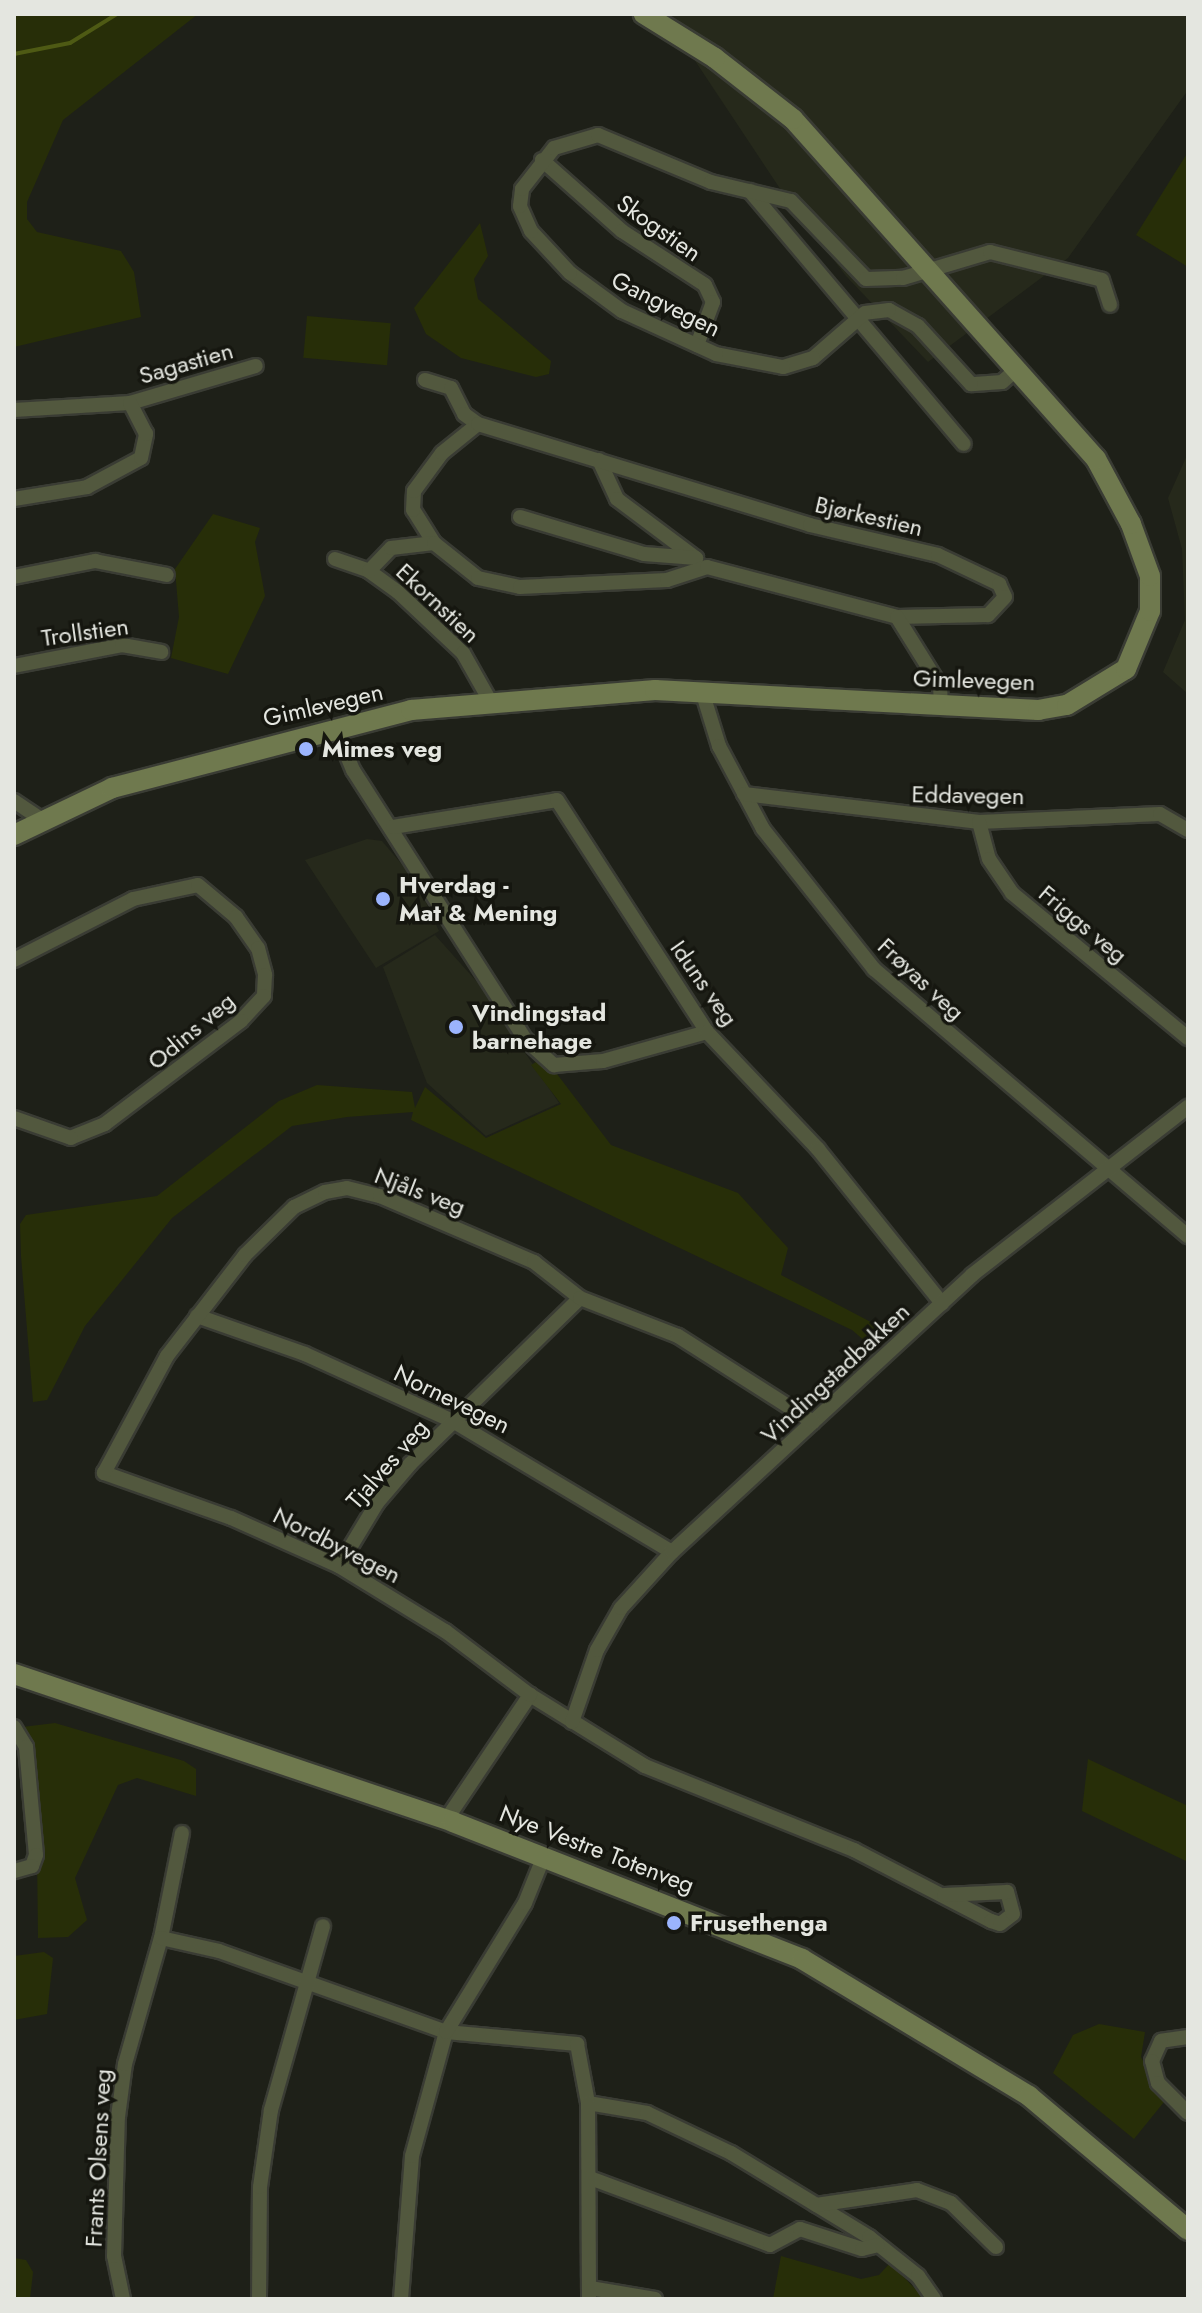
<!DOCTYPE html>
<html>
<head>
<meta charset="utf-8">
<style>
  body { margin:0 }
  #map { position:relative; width:1202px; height:2313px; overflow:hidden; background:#1e2018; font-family:Jost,sans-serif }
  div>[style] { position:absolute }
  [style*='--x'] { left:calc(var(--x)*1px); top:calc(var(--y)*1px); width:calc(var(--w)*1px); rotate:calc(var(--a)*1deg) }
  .built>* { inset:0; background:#26291b }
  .green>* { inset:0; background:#272e08; transform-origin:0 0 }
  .stream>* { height:4px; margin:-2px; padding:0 2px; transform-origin:2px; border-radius:2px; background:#4e5a14 }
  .roads { filter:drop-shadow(2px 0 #3a3c34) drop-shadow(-2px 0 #3a3c34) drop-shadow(0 2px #3a3c34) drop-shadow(0 -2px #3a3c34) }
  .street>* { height:14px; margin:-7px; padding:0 7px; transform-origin:7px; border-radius:7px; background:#52583e }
  .secondary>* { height:20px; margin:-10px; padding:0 10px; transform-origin:10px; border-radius:10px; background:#6f794e }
  .dots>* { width:22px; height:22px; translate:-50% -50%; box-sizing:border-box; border:4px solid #15160f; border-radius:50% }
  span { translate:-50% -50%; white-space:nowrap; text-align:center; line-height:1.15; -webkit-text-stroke:7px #15160f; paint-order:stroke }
  .street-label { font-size:24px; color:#e4e6e0 }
  .poi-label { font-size:24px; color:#e4e6e0; font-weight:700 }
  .left { translate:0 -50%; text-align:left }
  .frame { position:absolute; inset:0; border:16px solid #e4e6e0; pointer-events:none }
</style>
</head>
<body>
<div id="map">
  <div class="built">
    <div style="clip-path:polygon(664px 14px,1188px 14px,1188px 90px,1068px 258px,928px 362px,846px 276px,787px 199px)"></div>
    <div style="clip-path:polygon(1188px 453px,1188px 694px,1163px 672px,1185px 620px,1182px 549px,1168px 498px)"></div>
    <div style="clip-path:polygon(367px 839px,382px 841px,416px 881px,439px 931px,376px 968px,305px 860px)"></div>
    <div style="clip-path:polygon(435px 935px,478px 983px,559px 1103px,486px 1136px,427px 1083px,383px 967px)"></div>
  </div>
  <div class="green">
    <div style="clip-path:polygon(14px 14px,198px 14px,63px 120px,27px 202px,27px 219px,37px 232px,121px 251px,134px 272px,141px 317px,14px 347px)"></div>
    <div style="clip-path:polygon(1188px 152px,1188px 267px,1136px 235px)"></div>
    <div style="clip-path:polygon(480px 223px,488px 256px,474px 279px,478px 299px,551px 361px,549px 374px,536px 377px,461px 358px,426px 334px,414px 308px)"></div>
    <div style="left:307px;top:316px;width:84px;height:42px;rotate:5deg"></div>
    <div style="clip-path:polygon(213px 514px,260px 528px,255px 542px,265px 596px,228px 674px,171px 658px,179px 617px,175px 569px)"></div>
    <div style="clip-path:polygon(536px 1062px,557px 1074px,611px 1145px,738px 1193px,788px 1248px,781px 1275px,888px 1331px,873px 1348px,852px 1330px,411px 1120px,413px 1112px,347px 1117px,292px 1126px,172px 1218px,85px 1326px,47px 1400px,33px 1402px,21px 1256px,20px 1224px,26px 1215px,157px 1196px,279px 1101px,317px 1085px,412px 1092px,415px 1108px,425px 1087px,486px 1138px,561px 1104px,531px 1065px)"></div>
    <div style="clip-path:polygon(55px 1723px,184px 1761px,196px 1769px,196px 1796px,137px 1778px,118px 1785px,75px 1878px,87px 1920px,68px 1937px,38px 1938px,37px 1852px,27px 1769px,14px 1728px)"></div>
    <div style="clip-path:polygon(1088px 1759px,1188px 1806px,1188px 1862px,1082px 1811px)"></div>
    <div style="clip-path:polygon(44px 1952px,53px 1958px,47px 2014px,14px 2020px,14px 1956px)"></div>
    <div style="clip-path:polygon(1099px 2024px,1145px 2032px,1141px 2057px,1164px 2102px,1134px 2139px,1053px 2073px,1073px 2035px)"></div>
    <div style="clip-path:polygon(781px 2256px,861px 2279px,879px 2275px,890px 2263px,925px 2299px,773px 2299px)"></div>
    <div style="clip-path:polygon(14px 2258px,26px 2260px,33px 2272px,30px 2299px,14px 2299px)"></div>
  </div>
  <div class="stream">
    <div style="--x:14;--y:54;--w:57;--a:-11.1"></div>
    <div style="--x:70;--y:43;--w:55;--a:-31.7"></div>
  </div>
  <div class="roads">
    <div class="street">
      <div style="--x:542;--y:160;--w:107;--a:41.6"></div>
      <div style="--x:622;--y:231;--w:99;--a:33"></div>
      <div style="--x:705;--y:285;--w:19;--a:65"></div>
      <div style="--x:713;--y:302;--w:46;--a:110.4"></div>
      <div style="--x:750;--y:191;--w:331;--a:49.8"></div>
      <div style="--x:1017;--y:369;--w:20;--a:139"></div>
      <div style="--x:1002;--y:382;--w:31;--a:176"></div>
      <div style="--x:971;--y:384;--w:79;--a:-132.4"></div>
      <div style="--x:918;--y:326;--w:33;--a:-151"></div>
      <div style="--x:889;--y:310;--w:24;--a:173"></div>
      <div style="--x:865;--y:313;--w:69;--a:139.1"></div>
      <div style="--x:813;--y:358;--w:31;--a:163"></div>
      <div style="--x:783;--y:367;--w:68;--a:-169"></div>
      <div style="--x:716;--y:354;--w:103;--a:-155.4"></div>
      <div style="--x:622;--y:311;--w:64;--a:-143.8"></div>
      <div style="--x:570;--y:273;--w:57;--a:-132.9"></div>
      <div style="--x:531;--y:231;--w:27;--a:-114"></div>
      <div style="--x:520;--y:206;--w:17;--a:-83"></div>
      <div style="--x:522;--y:189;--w:52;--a:-52"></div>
      <div style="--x:554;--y:148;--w:46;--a:-16.5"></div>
      <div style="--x:598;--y:135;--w:122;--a:22.6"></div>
      <div style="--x:711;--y:182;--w:82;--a:13.4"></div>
      <div style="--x:791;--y:201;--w:108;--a:46.1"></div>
      <div style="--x:866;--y:279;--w:37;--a:-2"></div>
      <div style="--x:903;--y:278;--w:91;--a:-16.6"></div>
      <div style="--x:990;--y:252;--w:115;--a:14"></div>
      <div style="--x:1102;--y:280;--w:26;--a:72"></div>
      <div style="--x:425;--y:380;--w:27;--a:17"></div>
      <div style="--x:451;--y:388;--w:29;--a:63"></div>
      <div style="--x:464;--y:414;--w:17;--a:36"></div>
      <div style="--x:14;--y:410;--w:116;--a:-3.5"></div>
      <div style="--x:130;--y:403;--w:131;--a:-16.4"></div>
      <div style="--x:599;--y:460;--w:43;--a:65.2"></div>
      <div style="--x:617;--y:499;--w:99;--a:36.8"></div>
      <div style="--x:14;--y:499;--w:74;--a:-9.3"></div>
      <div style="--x:87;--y:487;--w:61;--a:-28.2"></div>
      <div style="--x:141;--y:458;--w:25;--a:-78"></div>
      <div style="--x:146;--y:434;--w:35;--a:-117"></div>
      <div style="--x:520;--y:517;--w:129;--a:16.6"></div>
      <div style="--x:644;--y:554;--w:52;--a:4.4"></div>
      <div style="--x:434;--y:543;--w:39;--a:-122"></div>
      <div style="--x:413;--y:510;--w:19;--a:-87"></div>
      <div style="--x:414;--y:491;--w:47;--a:-53.6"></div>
      <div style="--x:442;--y:453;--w:46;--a:-38.9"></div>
      <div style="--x:478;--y:424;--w:347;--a:16.9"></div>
      <div style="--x:810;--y:525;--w:131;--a:13.2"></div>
      <div style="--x:938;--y:555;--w:68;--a:25.4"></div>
      <div style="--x:999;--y:584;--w:14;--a:65"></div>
      <div style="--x:1005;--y:597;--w:25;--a:133"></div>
      <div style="--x:988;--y:615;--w:91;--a:178.7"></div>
      <div style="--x:335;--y:559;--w:36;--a:19"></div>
      <div style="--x:369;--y:571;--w:36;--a:36"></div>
      <div style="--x:398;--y:592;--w:89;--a:43.2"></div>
      <div style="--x:463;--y:653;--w:55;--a:60.6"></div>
      <div style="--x:369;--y:571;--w:32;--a:-46"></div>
      <div style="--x:391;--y:548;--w:43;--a:-6.6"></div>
      <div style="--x:434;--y:543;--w:56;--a:38.5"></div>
      <div style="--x:478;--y:578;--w:43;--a:12.1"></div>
      <div style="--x:520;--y:587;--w:147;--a:-2.7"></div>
      <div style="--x:667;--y:580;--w:42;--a:-18"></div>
      <div style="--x:707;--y:567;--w:196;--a:14.7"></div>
      <div style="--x:897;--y:617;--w:81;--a:58.1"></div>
      <div style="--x:940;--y:686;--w:21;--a:87"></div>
      <div style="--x:14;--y:577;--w:83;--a:-11.2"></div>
      <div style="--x:95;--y:561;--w:73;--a:11"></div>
      <div style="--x:14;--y:666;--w:110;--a:-11"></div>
      <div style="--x:122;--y:645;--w:40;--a:10"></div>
      <div style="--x:702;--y:691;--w:58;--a:72.8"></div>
      <div style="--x:719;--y:746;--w:94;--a:62.1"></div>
      <div style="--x:763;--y:829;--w:179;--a:51.6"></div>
      <div style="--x:874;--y:969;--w:412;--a:40.4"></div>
      <div style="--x:336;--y:729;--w:44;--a:67.5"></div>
      <div style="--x:353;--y:770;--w:321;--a:57.4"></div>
      <div style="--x:526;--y:1040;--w:38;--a:42"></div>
      <div style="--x:554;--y:1065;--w:49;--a:-4.7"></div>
      <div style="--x:603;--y:1061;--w:108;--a:-15.6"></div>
      <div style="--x:744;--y:794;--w:237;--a:6.8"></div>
      <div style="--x:979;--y:822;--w:181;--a:-2.5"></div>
      <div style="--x:1160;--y:814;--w:32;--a:30"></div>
      <div style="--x:14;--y:801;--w:32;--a:34"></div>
      <div style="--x:979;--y:822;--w:38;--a:75"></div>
      <div style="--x:989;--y:859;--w:41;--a:55.9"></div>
      <div style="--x:1012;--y:893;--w:228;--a:39.5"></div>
      <div style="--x:393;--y:827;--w:166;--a:-9.3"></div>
      <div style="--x:557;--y:800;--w:276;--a:57.1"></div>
      <div style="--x:707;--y:1032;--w:161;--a:46.5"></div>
      <div style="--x:818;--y:1149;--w:198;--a:51.2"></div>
      <div style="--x:14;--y:960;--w:134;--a:-27.1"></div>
      <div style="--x:133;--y:899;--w:66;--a:-12.2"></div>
      <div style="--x:198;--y:885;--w:50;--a:40.1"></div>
      <div style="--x:236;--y:917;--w:38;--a:55"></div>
      <div style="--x:258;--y:948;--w:28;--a:75"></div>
      <div style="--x:265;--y:975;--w:21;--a:93"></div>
      <div style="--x:264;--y:996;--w:34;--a:133"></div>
      <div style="--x:241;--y:1021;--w:171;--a:142.9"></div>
      <div style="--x:105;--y:1124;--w:37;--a:158"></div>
      <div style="--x:71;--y:1138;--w:60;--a:-160.7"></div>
      <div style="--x:197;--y:1316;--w:114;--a:19.4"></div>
      <div style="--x:305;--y:1354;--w:162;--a:24.4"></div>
      <div style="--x:453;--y:1421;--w:255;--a:30.9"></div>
      <div style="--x:339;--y:1566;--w:74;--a:-58.9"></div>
      <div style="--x:377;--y:1503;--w:52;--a:-49.6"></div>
      <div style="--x:411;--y:1463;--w:236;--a:-44.3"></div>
      <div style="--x:530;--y:1695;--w:135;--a:31.7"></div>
      <div style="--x:645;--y:1766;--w:225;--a:21.9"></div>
      <div style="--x:854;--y:1850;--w:154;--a:27.4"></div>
      <div style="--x:991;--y:1921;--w:9;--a:18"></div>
      <div style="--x:1000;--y:1924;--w:16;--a:-38"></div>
      <div style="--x:1013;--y:1914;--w:23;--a:-105"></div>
      <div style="--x:1007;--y:1892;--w:63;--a:177.3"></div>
      <div style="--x:572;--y:1722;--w:76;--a:-70.9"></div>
      <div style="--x:597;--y:1650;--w:48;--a:-60.3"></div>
      <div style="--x:621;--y:1608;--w:76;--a:-47.7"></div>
      <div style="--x:672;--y:1552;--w:408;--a:-42.7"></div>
      <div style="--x:972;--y:1275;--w:274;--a:-37.9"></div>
      <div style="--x:14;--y:1727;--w:23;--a:59"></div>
      <div style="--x:26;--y:1747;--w:108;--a:84.7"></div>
      <div style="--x:36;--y:1855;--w:12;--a:110"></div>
      <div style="--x:32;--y:1866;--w:19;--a:164"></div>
      <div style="--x:446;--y:1820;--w:151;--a:-56.1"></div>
      <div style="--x:530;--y:1695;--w:106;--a:-143"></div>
      <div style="--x:445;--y:1631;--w:124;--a:-148.5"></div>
      <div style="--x:339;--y:1566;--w:118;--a:-156"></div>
      <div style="--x:231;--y:1518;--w:135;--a:-160.5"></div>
      <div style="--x:104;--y:1473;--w:133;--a:-61.7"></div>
      <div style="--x:167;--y:1356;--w:128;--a:-52.3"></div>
      <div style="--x:245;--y:1255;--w:69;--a:-44.4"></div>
      <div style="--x:294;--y:1207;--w:34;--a:-26"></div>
      <div style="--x:325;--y:1192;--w:22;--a:-10"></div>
      <div style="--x:347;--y:1188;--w:34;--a:14"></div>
      <div style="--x:380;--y:1196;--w:168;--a:23.2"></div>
      <div style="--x:534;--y:1262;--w:58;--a:38"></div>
      <div style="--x:580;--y:1298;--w:105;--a:21.2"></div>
      <div style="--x:678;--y:1336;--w:160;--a:32.5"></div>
      <div style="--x:161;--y:1938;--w:107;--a:-78.7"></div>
      <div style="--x:1188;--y:2037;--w:27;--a:172"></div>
      <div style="--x:1161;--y:2041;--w:22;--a:114"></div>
      <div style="--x:1152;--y:2061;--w:23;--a:75"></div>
      <div style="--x:1158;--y:2083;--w:42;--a:45"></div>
      <div style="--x:588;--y:2103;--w:60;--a:9.6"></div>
      <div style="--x:647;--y:2113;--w:93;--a:25.5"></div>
      <div style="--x:731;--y:2153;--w:162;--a:31.3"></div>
      <div style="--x:869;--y:2237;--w:63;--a:38.5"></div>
      <div style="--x:918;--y:2276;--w:28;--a:55"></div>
      <div style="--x:590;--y:2178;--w:192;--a:20.4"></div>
      <div style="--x:770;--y:2245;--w:34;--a:-28"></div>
      <div style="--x:800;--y:2229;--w:65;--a:17.9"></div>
      <div style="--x:862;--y:2249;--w:16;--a:-14"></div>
      <div style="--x:816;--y:2205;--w:102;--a:-8.4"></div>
      <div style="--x:917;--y:2190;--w:36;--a:21"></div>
      <div style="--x:951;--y:2203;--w:63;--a:44.4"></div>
      <div style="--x:590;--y:2288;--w:66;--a:9.6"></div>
      <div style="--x:123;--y:2299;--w:44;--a:-101.8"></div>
      <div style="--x:114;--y:2256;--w:139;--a:-88.4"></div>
      <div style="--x:118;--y:2117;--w:53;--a:-82.5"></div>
      <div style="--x:125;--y:2064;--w:131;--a:-74.1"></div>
      <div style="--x:161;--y:1938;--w:59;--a:12.6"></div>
      <div style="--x:219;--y:1951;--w:241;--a:19.6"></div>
      <div style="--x:446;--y:2032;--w:132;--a:5.2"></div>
      <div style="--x:577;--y:2044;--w:60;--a:79.4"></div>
      <div style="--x:588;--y:2103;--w:196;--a:89.7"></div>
      <div style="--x:259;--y:2299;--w:112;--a:-89.5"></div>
      <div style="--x:260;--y:2187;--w:78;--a:-81.9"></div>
      <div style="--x:271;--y:2110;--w:191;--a:-74.2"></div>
      <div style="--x:401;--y:2299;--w:143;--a:-85.6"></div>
      <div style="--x:412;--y:2156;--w:129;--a:-74.7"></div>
      <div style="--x:446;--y:2032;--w:151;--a:-58.5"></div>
      <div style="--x:525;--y:1903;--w:51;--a:-68"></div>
    </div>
    <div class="secondary">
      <div style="--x:14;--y:835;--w:109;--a:-25.6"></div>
      <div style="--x:112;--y:788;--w:309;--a:-14.6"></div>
      <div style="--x:411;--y:710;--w:245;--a:-4.7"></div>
      <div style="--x:655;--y:690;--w:384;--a:3"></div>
      <div style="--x:1038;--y:710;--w:29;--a:-10"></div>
      <div style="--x:1067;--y:705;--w:69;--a:-31.4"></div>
      <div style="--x:1126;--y:669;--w:63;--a:-67.5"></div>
      <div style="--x:1150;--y:611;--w:35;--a:-90"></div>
      <div style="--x:1150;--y:576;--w:55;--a:-110.1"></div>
      <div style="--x:1131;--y:524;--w:74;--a:-118.3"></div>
      <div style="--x:1096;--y:459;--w:455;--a:-131.7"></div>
      <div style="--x:793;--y:119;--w:99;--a:-142"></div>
      <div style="--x:715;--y:58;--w:84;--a:-148.2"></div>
      <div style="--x:14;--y:1674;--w:463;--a:18.6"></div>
      <div style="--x:453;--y:1822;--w:375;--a:21.4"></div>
      <div style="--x:802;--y:1959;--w:265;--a:31.1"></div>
      <div style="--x:1029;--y:2096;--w:208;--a:40.1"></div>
    </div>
  </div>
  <div class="dots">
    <div style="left:306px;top:749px;background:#9bb4fd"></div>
    <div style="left:383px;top:899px;background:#9bb4fd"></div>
    <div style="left:456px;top:1027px;background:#9bb4fd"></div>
    <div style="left:674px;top:1923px;background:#9bb4fd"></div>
  </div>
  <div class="street-label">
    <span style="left:659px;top:228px;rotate:35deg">Skogstien</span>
    <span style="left:666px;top:304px;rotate:26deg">Gangvegen</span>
    <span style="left:186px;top:363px;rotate:-16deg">Sagastien</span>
    <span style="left:869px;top:516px;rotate:13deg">Bjørkestien</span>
    <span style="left:438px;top:603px;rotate:43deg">Ekornstien</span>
    <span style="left:85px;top:632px;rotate:-8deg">Trollstien</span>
    <span style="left:974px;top:680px;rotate:2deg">Gimlevegen</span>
    <span style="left:323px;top:705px;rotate:-13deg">Gimlevegen</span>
    <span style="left:968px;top:795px;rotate:1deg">Eddavegen</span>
    <span style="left:1083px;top:924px;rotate:40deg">Friggs veg</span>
    <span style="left:921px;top:979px;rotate:43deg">Frøyas veg</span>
    <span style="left:704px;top:983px;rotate:55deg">Iduns veg</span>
    <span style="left:191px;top:1031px;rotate:-40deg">Odins veg</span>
    <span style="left:420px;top:1191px;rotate:21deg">Njåls veg</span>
    <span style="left:835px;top:1373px;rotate:-43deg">Vindingstadbakken</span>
    <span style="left:452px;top:1399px;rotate:26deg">Nornevegen</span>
    <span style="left:387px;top:1464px;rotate:-49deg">Tjalves veg</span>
    <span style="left:337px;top:1545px;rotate:27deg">Nordbyvegen</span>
    <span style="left:597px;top:1849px;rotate:21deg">Nye Vestre Totenveg</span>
    <span style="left:98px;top:2158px;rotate:-87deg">Frants Olsens veg</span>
  </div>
  <div class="poi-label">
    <span class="left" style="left:322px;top:749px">Mimes veg</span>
    <span class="left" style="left:399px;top:899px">Hverdag -<br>Mat &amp; Mening</span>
    <span class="left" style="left:472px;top:1027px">Vindingstad<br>barnehage</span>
    <span class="left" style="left:690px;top:1923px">Frusethenga</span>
  </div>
  <div class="frame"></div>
</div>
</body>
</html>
